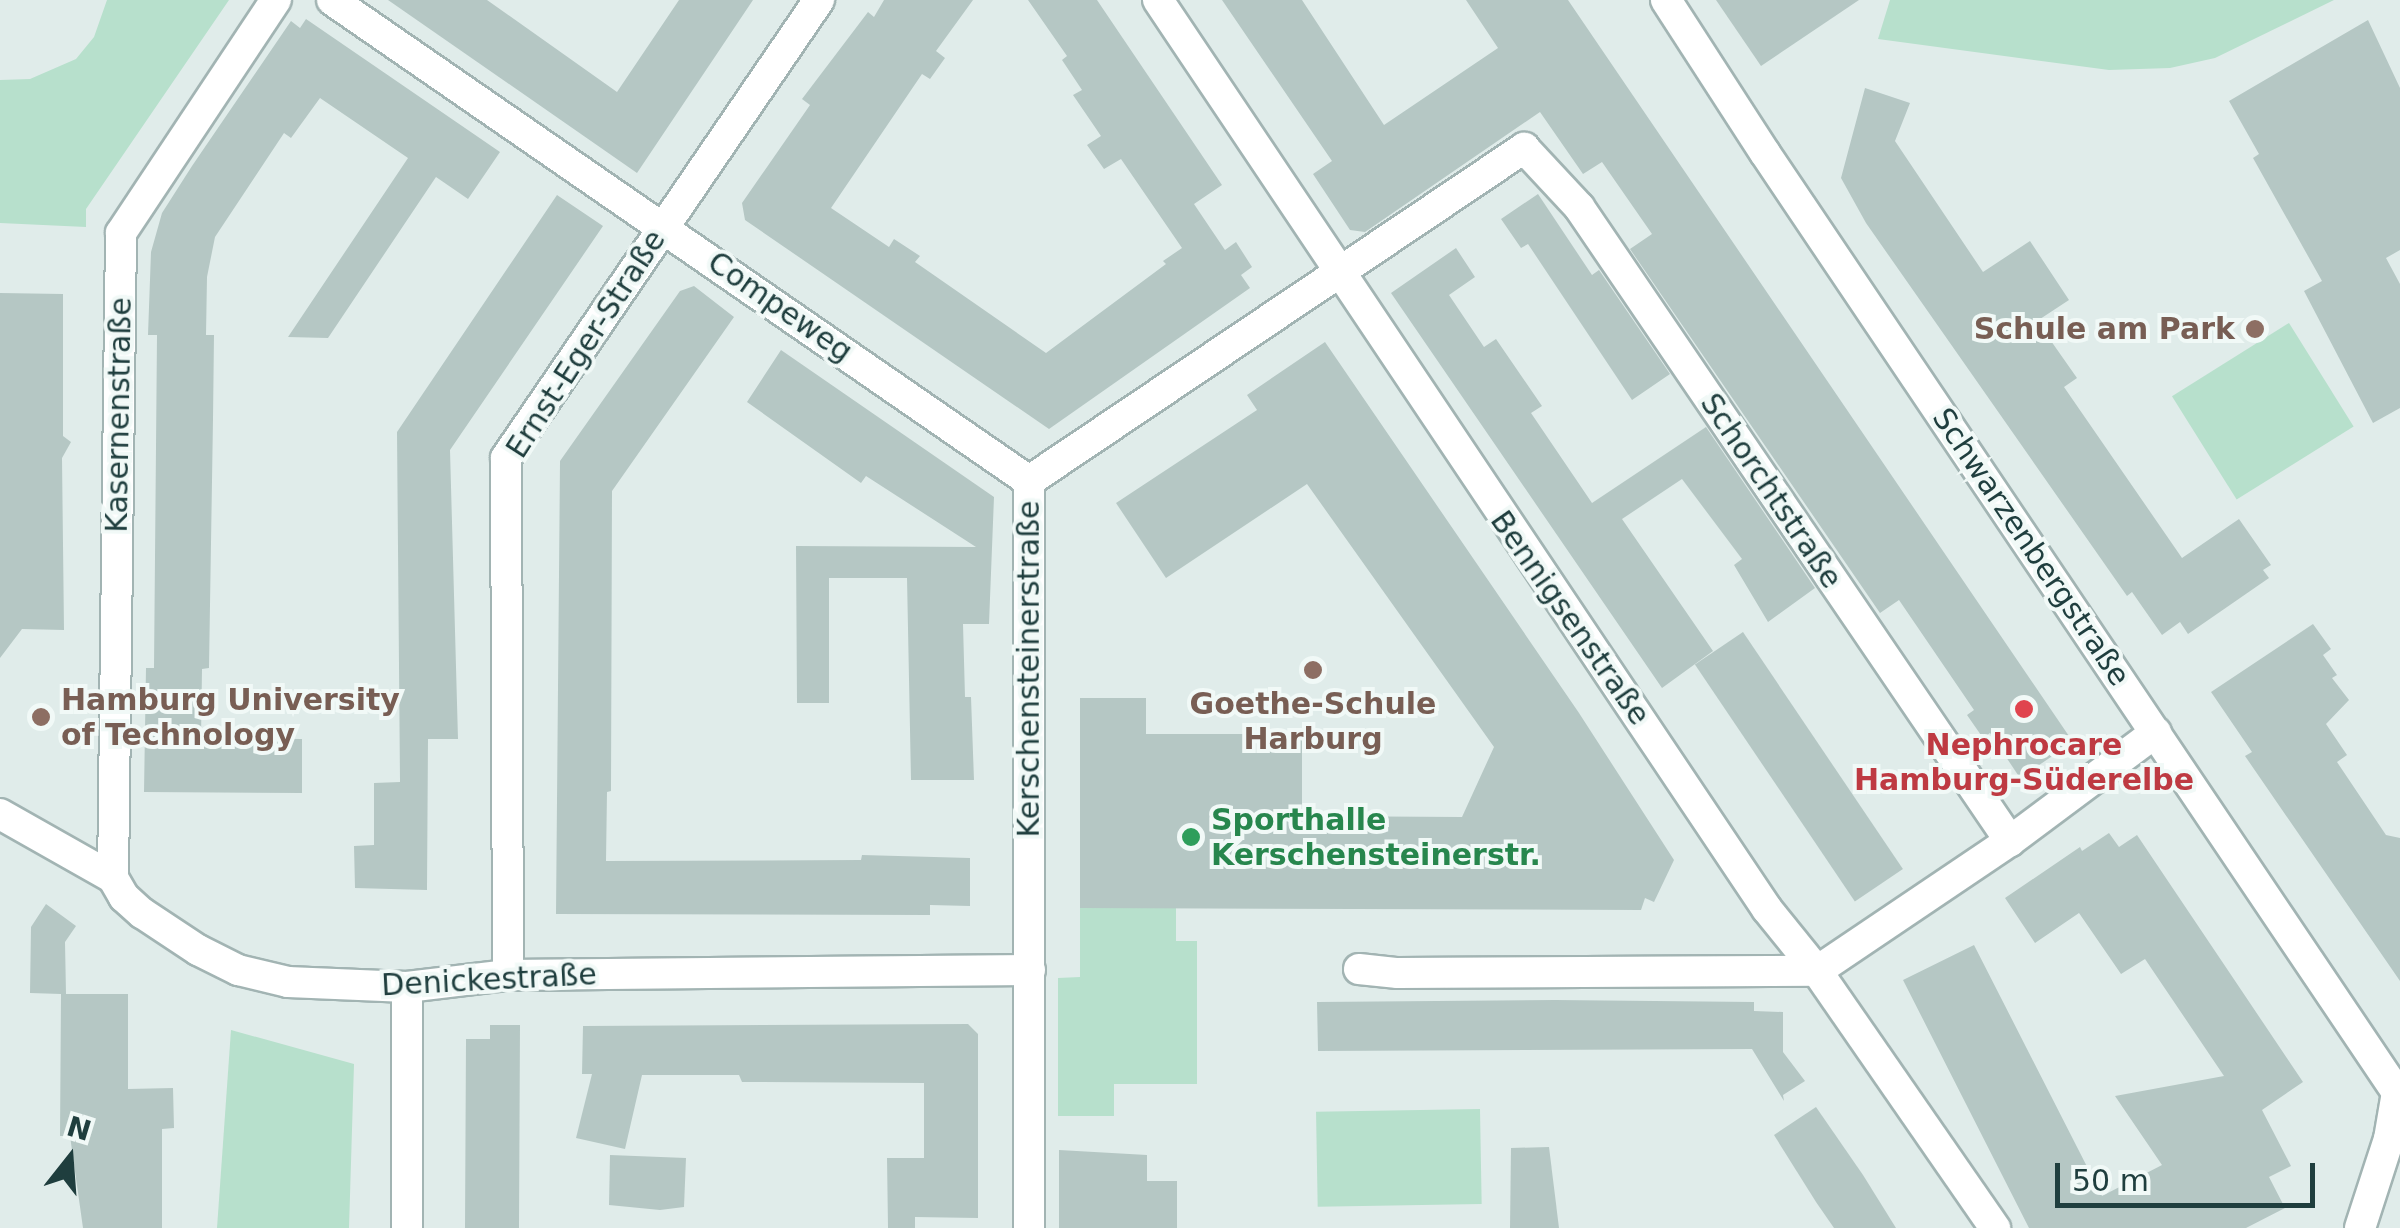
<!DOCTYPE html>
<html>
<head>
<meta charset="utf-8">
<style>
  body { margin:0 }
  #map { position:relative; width:2400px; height:1228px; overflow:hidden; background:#e0ecea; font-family:"DejaVu Sans",sans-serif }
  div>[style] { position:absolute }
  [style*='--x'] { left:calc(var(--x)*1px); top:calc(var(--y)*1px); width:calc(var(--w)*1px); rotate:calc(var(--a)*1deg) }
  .green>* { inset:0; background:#b7e0cc; transform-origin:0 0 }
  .building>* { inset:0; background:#b5c7c4; transform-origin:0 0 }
  .roads { filter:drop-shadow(2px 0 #a2b4b3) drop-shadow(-2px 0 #a2b4b3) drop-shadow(0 2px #a2b4b3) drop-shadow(0 -2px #a2b4b3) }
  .street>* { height:30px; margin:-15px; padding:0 15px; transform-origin:15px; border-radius:15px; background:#fff }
  .secondary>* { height:30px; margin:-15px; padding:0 15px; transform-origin:15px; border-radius:15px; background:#fff }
  .dots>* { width:28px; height:28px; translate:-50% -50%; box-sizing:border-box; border:5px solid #f1f9f7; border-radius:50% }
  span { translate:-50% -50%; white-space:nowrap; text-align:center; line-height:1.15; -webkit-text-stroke:8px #f1f9f7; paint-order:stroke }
  .street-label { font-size:30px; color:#1f3e3e }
  .education-label { font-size:30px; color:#785e54; font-weight:700 }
  .right { translate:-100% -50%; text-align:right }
  .left { translate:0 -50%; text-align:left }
  .health-label { font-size:30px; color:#be3a42; font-weight:700 }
  .leisure-label { font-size:30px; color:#27864d; font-weight:700 }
  .north { position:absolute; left:20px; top:1108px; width:100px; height:100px; -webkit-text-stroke:8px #f1f9f7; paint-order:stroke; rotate:17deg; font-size:28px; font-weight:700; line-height:40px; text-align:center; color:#1f3e3e }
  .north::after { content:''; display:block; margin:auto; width:35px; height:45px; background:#1f3e3e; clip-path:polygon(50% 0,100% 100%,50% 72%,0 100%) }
  .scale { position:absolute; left:2055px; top:1163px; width:260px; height:45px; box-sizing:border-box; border:5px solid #1f3e3e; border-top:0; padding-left:12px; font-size:30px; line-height:35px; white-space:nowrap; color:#1f3e3e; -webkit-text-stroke:8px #f1f9f7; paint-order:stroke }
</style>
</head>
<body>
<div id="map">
  <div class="green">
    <div style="clip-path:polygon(107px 0,229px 0,86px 209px,86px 227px,0 223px,0 80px,30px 79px,76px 59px,94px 37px)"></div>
    <div style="clip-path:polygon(1890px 0,2334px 0,2215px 58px,2170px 68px,2109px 70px,1878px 39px)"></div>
    <div style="left:2289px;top:323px;width:122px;height:138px;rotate:58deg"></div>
    <div style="clip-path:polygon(1080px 908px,1176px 908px,1176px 941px,1197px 941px,1197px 1084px,1114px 1084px,1114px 1116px,1058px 1116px,1058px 978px,1080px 977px)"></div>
    <div style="clip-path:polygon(231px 1030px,354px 1064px,349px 1228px,217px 1228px)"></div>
    <div style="left:1480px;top:1109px;width:95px;height:164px;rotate:89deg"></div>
  </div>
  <div class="building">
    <div style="clip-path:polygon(388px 0,487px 0,617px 92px,679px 0,753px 0,637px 173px)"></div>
    <div style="clip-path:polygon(884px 0,973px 0,936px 51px,945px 58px,930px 79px,922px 74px,831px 208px,889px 247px,894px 239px,920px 256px,915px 262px,1046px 353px,1166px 264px,1163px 261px,1182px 248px,1121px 159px,1104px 169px,1087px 145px,1101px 136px,1073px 95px,1082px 90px,1062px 60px,1067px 56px,1028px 0,1097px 0,1222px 185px,1194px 204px,1225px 250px,1236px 242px,1252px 267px,1241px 275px,1250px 288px,1049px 429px,745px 220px,742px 203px,810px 105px,802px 99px,868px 12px,874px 17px)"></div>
    <div style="clip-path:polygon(1222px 0,1302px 0,1384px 125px,1498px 48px,1466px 0,1568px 0,2073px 742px,2020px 778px,1990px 733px,1983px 738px,1967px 715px,1974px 710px,1899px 600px,1880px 613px,1630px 249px,1652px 234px,1602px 162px,1583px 174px,1540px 112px,1365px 232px,1350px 230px,1313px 174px,1332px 161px)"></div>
    <div style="clip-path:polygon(1716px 0,1859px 0,1761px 66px)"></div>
    <div style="clip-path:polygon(306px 19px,500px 152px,468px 199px,436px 177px,328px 338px,288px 337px,408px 158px,320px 98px,291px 138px,284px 133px,215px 237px,207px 277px,206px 335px,214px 335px,213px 419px,209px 668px,202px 669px,201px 738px,302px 739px,302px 793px,144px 792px,146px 668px,154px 668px,157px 335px,148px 335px,151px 252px,162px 213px,192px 166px,291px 21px,300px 28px)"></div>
    <div style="clip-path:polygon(2368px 20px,2400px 88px,2400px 250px,2386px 258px,2400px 284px,2400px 408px,2373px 423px,2304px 291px,2322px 281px,2253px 158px,2259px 154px,2229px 101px)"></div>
    <div style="clip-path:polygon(1865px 88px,1910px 103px,1895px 141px,1983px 272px,2030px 241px,2069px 300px,2037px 321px,2077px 378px,2064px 387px,2182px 558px,2239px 519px,2271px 565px,2263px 570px,2269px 578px,2188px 634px,2180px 622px,2162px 635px,2132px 592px,2127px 596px,1866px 223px,1841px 178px)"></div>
    <div style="clip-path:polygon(1538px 194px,1592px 275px,1599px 270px,1670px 374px,1632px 400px,1528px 244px,1521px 248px,1501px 219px)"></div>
    <div style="clip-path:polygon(557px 195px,603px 226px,450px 450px,458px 739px,428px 739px,427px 890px,355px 888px,354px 846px,374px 845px,374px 783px,400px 782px,397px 432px)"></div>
    <div style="clip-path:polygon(1456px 248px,1475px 277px,1449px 295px,1484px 347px,1496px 339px,1542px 406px,1531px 413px,1592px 503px,1706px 427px,1815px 588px,1768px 622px,1734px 565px,1742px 559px,1682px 479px,1622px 519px,1713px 651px,1662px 688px,1391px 293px)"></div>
    <div style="clip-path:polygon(694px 286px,734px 317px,612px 491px,611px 791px,607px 792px,606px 861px,861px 860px,862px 855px,970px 858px,970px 906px,930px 905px,930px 915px,556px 914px,560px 461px,680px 291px)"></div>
    <div style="clip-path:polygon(0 293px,63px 294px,63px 436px,71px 442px,62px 458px,64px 630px,22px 629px,0 658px)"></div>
    <div style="clip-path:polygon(1325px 342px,1579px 713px,1674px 860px,1654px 902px,1645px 898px,1641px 910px,1080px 908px,1080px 698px,1146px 698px,1146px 734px,1302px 734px,1302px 816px,1462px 817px,1494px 747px,1307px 484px,1166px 578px,1116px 503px,1257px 410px,1247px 395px)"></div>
    <div style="clip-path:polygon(781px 350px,994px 497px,989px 624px,963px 624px,965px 697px,971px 697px,974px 780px,911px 780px,907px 578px,829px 578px,829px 703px,797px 703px,796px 546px,976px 547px,866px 476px,861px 483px,747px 402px)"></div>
    <div style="clip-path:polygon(2313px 624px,2331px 649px,2323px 655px,2337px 675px,2332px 678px,2349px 700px,2326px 724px,2347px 755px,2337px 762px,2386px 835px,2400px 838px,2400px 981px,2245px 756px,2252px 752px,2211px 692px)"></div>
    <div style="left:1743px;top:632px;width:286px;height:58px;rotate:56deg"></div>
    <div style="clip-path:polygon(2109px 833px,2119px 847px,2137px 835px,2303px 1082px,2262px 1110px,2291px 1166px,2269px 1177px,2285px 1208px,2246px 1228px,2029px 1228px,1903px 980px,1974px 945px,2102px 1196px,2162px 1165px,2115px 1096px,2224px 1076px,2145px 959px,2121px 974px,2079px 913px,2035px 943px,2005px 898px,2080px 847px,2082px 851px)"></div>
    <div style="clip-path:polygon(46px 904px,76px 926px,65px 942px,66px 994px,128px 994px,128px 1089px,173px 1088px,174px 1128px,162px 1129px,162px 1228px,83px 1228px,70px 1136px,60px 1136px,61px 994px,30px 993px,31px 927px)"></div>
    <div style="clip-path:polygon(1555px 1000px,1754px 1002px,1754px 1011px,1783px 1012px,1783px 1052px,1805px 1081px,1783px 1095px,1784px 1101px,1752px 1049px,1318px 1051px,1317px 1002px)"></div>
    <div style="clip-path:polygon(968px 1024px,978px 1034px,978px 1218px,915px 1217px,915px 1228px,888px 1228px,887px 1158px,924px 1158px,924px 1083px,742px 1082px,739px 1075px,642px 1075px,625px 1149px,576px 1138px,592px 1074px,582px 1074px,583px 1026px)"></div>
    <div style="clip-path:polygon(490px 1025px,520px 1025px,519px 1228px,465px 1228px,466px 1039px,490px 1039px)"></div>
    <div style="clip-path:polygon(1816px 1107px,1863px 1175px,1896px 1228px,1834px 1228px,1816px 1202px,1774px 1135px)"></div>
    <div style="clip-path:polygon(1549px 1147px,1559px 1228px,1510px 1228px,1511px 1148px)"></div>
    <div style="clip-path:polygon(1059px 1150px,1147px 1155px,1147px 1181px,1177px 1181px,1177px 1228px,1059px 1228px)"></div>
    <div style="clip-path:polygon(610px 1155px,686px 1158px,684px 1207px,660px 1210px,609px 1205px)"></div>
  </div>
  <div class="roads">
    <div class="street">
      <div style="--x:332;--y:0;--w:847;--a:34.61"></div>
      <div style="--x:1158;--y:0;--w:1094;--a:56.18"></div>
      <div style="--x:1767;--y:909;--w:80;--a:51.1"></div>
      <div style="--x:1817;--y:971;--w:313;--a:55.3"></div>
      <div style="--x:0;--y:814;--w:130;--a:29.5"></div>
      <div style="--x:113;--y:878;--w:22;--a:60"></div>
      <div style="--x:124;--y:897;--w:24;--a:42"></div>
      <div style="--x:142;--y:913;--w:67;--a:33.5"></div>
      <div style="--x:198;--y:950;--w:45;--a:26.6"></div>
      <div style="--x:238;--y:970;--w:51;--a:13.5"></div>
      <div style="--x:288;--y:982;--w:119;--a:2.4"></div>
      <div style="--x:407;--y:987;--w:102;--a:-6.8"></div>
      <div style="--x:508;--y:975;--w:522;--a:-0.55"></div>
      <div style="--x:113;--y:878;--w:645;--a:-89.29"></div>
      <div style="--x:121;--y:233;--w:280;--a:-56.4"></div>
      <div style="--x:1359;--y:969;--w:39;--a:6"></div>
      <div style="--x:1398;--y:973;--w:419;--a:-0.3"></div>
      <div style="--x:1817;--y:971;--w:233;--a:-34"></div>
      <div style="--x:2010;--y:841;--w:182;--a:-36.7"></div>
      <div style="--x:508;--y:975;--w:517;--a:-90.22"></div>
      <div style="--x:506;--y:458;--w:555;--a:-55.65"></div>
      <div style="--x:407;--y:987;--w:241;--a:90"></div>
      <div style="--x:1029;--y:1228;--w:747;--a:-90"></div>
      <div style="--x:1029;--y:481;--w:597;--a:-33.93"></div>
      <div style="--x:1524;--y:148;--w:81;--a:47"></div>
      <div style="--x:1579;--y:207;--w:767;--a:55.79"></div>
    </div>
    <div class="secondary">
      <div style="--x:1666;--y:0;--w:182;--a:57.1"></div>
      <div style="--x:1765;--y:153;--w:1138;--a:56.07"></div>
      <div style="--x:2360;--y:1228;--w:94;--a:-72"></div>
      <div style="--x:2389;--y:1139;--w:48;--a:-80.3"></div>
    </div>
  </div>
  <div class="dots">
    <div style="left:2255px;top:329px;background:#8d6e63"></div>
    <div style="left:1313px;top:670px;background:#8d6e63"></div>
    <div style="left:2024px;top:709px;background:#e0444e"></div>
    <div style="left:41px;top:717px;background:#8d6e63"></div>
    <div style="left:1191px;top:837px;background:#2e9e5b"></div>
  </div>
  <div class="street-label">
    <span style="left:780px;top:307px;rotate:35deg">Compeweg</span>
    <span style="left:586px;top:344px;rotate:-57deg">Ernst-Eger-Straße</span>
    <span style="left:119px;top:415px;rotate:-89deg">Kasernenstraße</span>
    <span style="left:1771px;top:491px;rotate:56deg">Schorchtstraße</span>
    <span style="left:2031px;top:547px;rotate:56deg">Schwarzenbergstraße</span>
    <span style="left:1570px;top:618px;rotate:55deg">Bennigsenstraße</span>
    <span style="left:1029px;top:669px;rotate:-90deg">Kerschensteinerstraße</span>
    <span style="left:489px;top:980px;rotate:-3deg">Denickestraße</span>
  </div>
  <div class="education-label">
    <span class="right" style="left:2235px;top:329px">Schule am Park</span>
    <span class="left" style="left:61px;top:717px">Hamburg University<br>of Technology</span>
    <span style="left:1313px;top:721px">Goethe-Schule<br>Harburg</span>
  </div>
  <div class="health-label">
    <span style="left:2024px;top:762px">Nephrocare<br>Hamburg-Süderelbe</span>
  </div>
  <div class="leisure-label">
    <span class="left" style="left:1211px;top:837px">Sporthalle<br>Kerschensteinerstr.</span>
  </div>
  <div class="north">N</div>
  <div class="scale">50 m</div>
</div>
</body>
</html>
